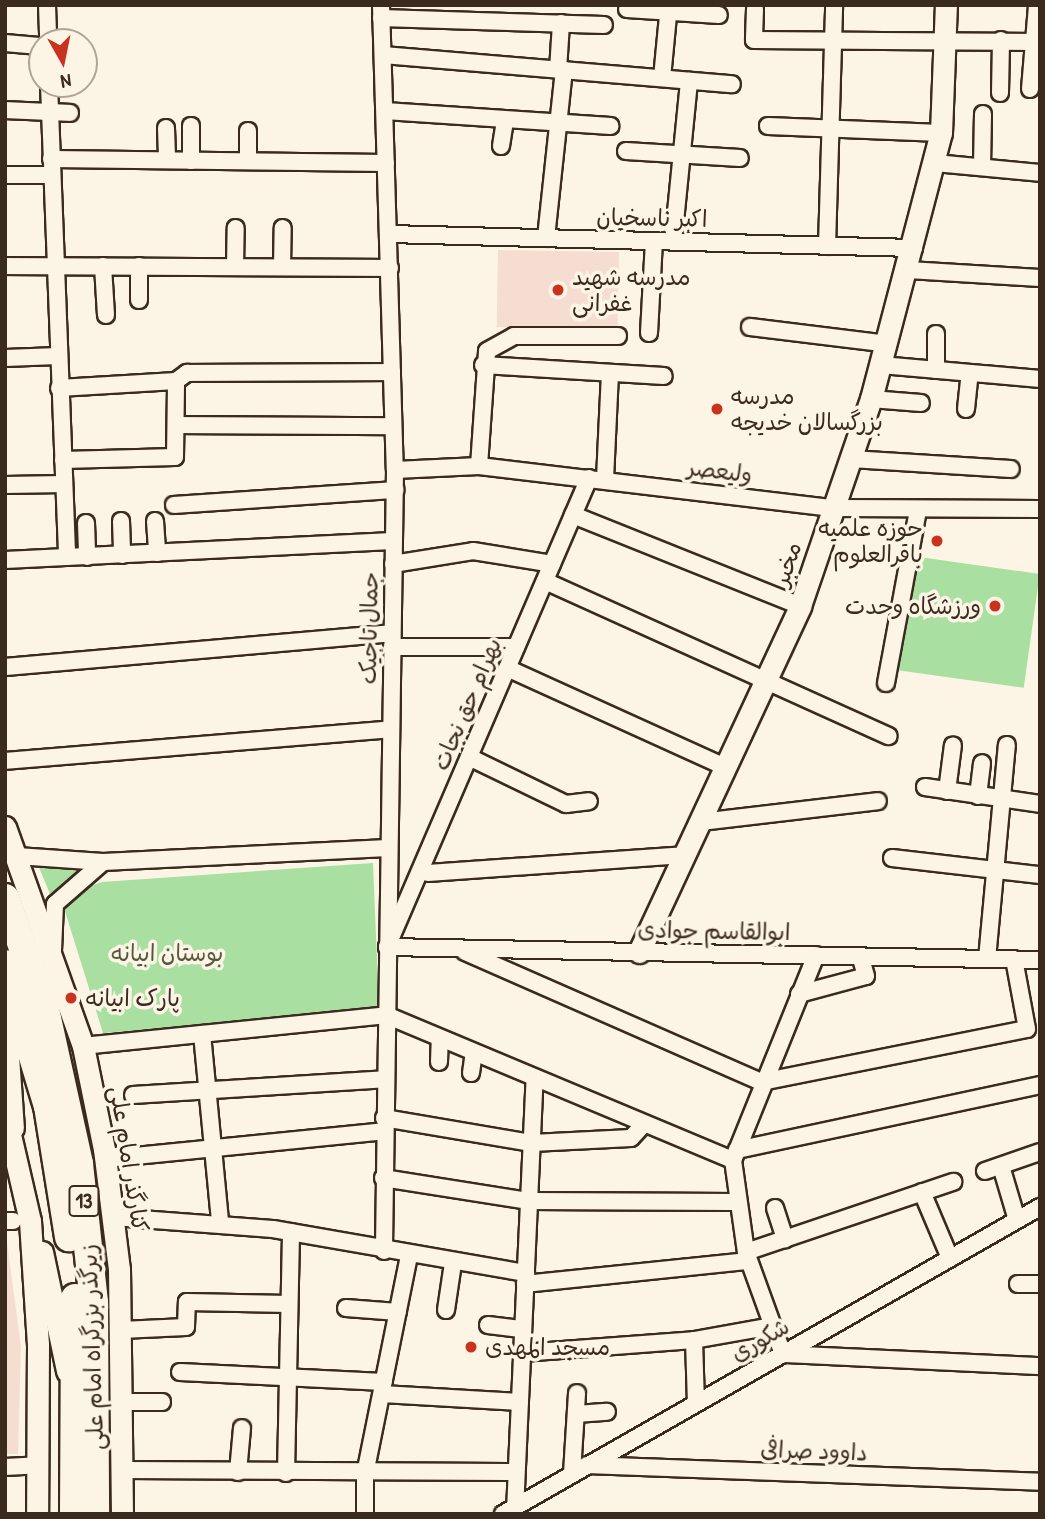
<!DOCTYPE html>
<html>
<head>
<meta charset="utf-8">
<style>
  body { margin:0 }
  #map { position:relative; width:1045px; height:1519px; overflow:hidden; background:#fcf5e5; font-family:"Patrick Hand","Playpen Sans Arabic",sans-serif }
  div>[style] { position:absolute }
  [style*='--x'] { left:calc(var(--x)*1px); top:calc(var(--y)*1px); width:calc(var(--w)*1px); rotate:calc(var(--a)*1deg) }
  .built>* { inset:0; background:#f5ded1; transform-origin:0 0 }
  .green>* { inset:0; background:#a9dfa1; transform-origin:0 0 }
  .roads { filter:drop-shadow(2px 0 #3b2a1e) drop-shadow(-2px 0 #3b2a1e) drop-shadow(0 2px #3b2a1e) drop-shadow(0 -2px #3b2a1e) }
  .street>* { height:16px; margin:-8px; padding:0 8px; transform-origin:8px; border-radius:8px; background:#fcf5e5 }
  .secondary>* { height:21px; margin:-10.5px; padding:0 10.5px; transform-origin:10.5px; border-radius:10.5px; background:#fcf5e5 }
  .highway>* { height:28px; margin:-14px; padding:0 14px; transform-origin:14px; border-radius:14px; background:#fcf5e5 }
  .dots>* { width:19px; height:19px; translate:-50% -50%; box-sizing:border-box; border:4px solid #fcf5e5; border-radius:50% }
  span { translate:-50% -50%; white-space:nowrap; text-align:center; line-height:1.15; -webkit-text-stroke:7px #fcf5e5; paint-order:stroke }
  .shield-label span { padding:2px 5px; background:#fcf5e5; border:2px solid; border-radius:5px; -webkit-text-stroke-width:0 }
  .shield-label { font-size:21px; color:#3b2a1e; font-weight:700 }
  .street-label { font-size:23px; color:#3b2a1e }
  .poi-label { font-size:23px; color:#3b2a1e }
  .left { translate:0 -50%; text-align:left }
  .right { translate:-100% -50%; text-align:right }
  .park-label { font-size:23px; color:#56573f }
  .frame { position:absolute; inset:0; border:7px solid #3b2a1e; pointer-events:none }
  .north { position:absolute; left:28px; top:28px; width:70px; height:70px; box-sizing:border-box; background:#fcf5e5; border:2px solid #afa495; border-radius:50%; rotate:171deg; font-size:19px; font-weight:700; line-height:28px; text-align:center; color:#3b2a1e }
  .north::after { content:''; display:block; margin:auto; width:24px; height:32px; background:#c8321e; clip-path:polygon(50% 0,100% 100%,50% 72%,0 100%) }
</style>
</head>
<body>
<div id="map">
  <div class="built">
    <div style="left:498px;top:250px;width:121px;height:77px;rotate:1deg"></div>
    <div style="clip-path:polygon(5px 1227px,21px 1347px,18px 1454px,5px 1454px)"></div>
  </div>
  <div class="green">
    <div style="left:912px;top:556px;width:129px;height:115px;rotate:8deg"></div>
    <div style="clip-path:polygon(373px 863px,379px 1010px,103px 1033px,63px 905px,78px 890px,102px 882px)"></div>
    <div style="clip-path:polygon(38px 865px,50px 868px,87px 866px,52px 899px)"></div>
  </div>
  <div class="roads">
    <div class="street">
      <div style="--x:47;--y:5;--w:37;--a:88"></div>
      <div style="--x:381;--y:5;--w:465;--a:88.3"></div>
      <div style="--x:395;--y:470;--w:781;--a:90.81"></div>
      <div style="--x:627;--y:9;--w:92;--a:3.7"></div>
      <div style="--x:755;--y:9;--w:31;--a:92"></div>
      <div style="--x:754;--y:40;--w:286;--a:0.4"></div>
      <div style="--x:381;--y:18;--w:223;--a:1.8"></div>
      <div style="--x:5;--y:43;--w:37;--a:5"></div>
      <div style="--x:383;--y:55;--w:350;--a:4.8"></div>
      <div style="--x:558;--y:70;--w:47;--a:-86.3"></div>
      <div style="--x:662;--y:78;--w:73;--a:-84.5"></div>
      <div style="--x:49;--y:84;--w:473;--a:87.8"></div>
      <div style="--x:1030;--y:89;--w:84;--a:-85.2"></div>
      <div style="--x:1000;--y:93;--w:53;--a:-88.9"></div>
      <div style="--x:5;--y:110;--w:65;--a:2.6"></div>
      <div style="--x:385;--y:111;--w:226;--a:3.8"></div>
      <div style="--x:191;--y:126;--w:35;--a:90"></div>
      <div style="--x:768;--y:126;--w:173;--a:2.3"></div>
      <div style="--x:166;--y:128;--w:32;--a:88"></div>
      <div style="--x:501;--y:146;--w:26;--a:-81"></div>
      <div style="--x:626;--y:151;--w:114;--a:3.5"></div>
      <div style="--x:51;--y:159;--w:335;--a:0.7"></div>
      <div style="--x:248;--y:161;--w:30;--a:-90"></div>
      <div style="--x:935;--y:163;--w:105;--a:5.4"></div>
      <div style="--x:982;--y:166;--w:52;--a:-88.9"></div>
      <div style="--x:5;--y:175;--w:46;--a:0"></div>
      <div style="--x:389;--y:234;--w:525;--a:1.53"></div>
      <div style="--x:546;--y:238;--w:169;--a:-83.9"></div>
      <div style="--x:673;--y:242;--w:162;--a:-84.3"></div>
      <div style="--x:827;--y:246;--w:241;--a:-88.3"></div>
      <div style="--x:5;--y:266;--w:385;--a:0.3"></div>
      <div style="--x:103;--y:266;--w:49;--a:86.5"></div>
      <div style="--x:139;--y:266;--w:34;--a:90"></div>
      <div style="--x:235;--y:267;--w:39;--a:-89"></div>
      <div style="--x:282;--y:267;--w:39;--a:-89"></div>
      <div style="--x:908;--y:270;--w:132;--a:3.5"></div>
      <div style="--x:750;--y:327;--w:139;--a:7"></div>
      <div style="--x:649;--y:333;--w:92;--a:-86.9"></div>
      <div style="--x:5;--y:358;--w:53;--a:-2.2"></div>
      <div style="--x:483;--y:365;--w:181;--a:3.5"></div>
      <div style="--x:881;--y:365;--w:160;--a:5"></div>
      <div style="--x:936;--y:370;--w:36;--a:-90"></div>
      <div style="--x:59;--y:388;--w:117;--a:-3.4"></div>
      <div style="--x:871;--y:399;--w:50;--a:4.6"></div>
      <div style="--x:966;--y:409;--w:36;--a:-84"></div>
      <div style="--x:177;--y:425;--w:216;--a:0.3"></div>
      <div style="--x:851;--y:459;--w:160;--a:3.6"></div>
      <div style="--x:63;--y:460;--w:112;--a:-1.5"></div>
      <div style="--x:175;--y:457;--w:76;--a:-89.2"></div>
      <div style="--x:176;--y:381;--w:14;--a:-36"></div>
      <div style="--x:187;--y:373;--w:205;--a:-0.3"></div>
      <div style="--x:479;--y:466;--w:115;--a:-86"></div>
      <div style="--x:487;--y:351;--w:31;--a:-29"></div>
      <div style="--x:514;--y:336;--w:104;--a:0"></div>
      <div style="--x:395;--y:470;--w:84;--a:-2.7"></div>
      <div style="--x:479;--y:466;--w:356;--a:6.8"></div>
      <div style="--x:833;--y:508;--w:207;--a:0.3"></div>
      <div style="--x:589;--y:478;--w:511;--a:113.3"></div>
      <div style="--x:387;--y:947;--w:653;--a:1.14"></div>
      <div style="--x:605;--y:479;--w:105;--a:-87.3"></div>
      <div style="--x:5;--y:485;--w:59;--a:-1"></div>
      <div style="--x:174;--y:505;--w:222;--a:-3.9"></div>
      <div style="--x:573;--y:515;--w:245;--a:21.8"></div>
      <div style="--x:121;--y:521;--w:34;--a:88"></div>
      <div style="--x:155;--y:521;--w:32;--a:86"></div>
      <div style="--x:86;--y:523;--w:34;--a:88"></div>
      <div style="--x:5;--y:560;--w:388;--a:-2.8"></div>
      <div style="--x:393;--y:564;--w:81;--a:-9.2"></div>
      <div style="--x:473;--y:551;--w:80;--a:9.3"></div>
      <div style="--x:545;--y:581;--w:377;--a:24.3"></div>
      <div style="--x:392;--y:647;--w:124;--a:0"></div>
      <div style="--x:5;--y:667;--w:388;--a:-5"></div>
      <div style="--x:507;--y:668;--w:239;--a:24.4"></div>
      <div style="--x:886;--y:683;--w:176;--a:-79.5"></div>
      <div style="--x:469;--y:757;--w:108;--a:25.9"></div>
      <div style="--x:566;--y:804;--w:23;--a:-7"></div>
      <div style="--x:5;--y:761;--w:387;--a:-4.7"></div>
      <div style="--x:925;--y:787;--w:116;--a:8.4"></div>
      <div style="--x:947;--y:791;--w:46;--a:-82.6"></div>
      <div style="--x:978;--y:796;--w:33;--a:-83"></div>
      <div style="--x:700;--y:822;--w:179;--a:-6.7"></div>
      <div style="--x:17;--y:856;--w:86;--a:4"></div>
      <div style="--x:103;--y:862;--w:285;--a:-2.8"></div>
      <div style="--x:892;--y:858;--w:149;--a:6.6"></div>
      <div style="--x:428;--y:873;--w:256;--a:-4"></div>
      <div style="--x:53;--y:951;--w:47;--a:-87.6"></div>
      <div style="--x:55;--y:904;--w:62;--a:-41.1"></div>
      <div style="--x:465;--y:952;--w:323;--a:23.7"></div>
      <div style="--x:761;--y:1082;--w:271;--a:-11.3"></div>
      <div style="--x:1027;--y:1029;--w:71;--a:-100.5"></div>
      <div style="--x:816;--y:955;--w:221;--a:112"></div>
      <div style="--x:733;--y:1160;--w:93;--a:82"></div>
      <div style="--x:746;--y:1252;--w:109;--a:70.1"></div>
      <div style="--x:783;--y:1354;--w:257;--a:2.7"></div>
      <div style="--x:987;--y:959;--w:215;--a:-84.7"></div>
      <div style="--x:799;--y:994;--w:69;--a:-15"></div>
      <div style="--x:866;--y:976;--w:19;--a:-106"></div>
      <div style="--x:202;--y:1034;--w:189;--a:84.5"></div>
      <div style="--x:83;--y:1046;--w:305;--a:-5.8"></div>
      <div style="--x:386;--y:1015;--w:376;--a:22.7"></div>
      <div style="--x:439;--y:1062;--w:24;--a:-88"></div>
      <div style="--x:471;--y:1073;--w:21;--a:-82"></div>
      <div style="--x:133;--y:1095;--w:252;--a:-3.6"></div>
      <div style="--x:384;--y:1118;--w:150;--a:9.6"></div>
      <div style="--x:532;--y:1143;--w:99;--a:-2.9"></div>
      <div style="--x:631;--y:1138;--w:19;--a:-47"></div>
      <div style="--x:737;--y:1150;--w:310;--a:-12.1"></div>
      <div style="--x:105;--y:1159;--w:280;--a:-5.7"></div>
      <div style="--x:1001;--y:1166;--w:56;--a:73.5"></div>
      <div style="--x:985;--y:1171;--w:58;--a:-19.1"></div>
      <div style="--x:383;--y:1178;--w:148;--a:9"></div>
      <div style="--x:529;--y:1201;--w:205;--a:0.3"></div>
      <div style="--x:922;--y:1192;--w:72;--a:67"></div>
      <div style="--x:775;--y:1208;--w:33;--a:72"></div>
      <div style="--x:114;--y:1217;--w:159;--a:4.3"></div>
      <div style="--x:273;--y:1229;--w:257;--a:9.9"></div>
      <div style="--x:5;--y:1221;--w:8;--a:0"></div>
      <div style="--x:746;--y:1252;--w:219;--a:-18.7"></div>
      <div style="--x:525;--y:1284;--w:224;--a:-5.9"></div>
      <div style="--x:1018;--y:1284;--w:22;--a:0"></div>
      <div style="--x:346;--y:1308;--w:52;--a:4.4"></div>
      <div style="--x:446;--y:1310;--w:48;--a:-81.5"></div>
      <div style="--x:488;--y:1325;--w:35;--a:7"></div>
      <div style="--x:121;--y:1330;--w:65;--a:-2.6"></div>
      <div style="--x:186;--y:1327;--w:25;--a:-88"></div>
      <div style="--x:187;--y:1302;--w:102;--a:1.1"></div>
      <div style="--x:694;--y:1340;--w:63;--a:88.2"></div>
      <div style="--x:522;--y:1353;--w:172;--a:-4.3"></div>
      <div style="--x:694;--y:1340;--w:79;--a:-10.2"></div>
      <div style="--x:180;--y:1372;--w:204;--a:2.8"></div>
      <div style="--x:382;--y:1394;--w:138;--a:3.3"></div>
      <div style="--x:125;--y:1402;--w:37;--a:0"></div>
      <div style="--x:576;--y:1414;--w:31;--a:-4"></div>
      <div style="--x:587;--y:1465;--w:453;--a:2.1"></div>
      <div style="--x:5;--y:1467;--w:33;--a:-3"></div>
      <div style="--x:124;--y:1470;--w:392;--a:0.3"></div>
      <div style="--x:238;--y:1472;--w:44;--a:-84.8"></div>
      <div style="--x:286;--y:1473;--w:241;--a:-88.8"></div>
      <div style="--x:572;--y:1473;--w:80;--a:-86.4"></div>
      <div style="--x:515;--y:1511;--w:433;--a:-87.4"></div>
      <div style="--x:365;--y:1514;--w:40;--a:-90"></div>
      <div style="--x:365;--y:1474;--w:222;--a:-78.6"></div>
      <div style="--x:503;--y:1514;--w:619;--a:-29.76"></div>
    </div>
    <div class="secondary">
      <div style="--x:5;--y:827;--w:232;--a:70.4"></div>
      <div style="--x:83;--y:1046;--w:105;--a:78.5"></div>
      <div style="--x:104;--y:1149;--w:121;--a:82.9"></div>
      <div style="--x:119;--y:1269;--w:245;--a:89.3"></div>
      <div style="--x:639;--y:952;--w:382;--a:-65"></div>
      <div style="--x:800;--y:606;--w:219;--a:-71.1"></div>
      <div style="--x:871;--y:399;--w:275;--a:-75.3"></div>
      <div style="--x:941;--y:133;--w:128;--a:-87.8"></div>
      <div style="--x:5;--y:1012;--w:116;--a:86.1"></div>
      <div style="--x:5;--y:1113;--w:111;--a:77"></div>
      <div style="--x:30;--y:1221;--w:123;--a:86.3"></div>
      <div style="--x:38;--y:1344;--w:170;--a:90.3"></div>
      <div style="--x:42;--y:1252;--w:122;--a:78.1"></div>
    </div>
    <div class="highway">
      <div style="--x:5;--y:898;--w:118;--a:70.2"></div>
      <div style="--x:45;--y:1009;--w:159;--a:77.6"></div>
      <div style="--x:79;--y:1164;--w:140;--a:83.8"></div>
      <div style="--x:94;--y:1303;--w:211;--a:89.7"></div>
      <div style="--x:5;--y:964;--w:148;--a:73.2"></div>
      <div style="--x:48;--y:1106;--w:133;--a:80.9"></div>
      <div style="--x:74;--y:1514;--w:216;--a:-89.7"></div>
    </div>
  </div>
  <div class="dots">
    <div style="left:558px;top:290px;background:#c8321e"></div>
    <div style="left:717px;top:409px;background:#c8321e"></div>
    <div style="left:937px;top:541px;background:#c8321e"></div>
    <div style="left:995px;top:606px;background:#c8321e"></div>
    <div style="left:71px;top:998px;background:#c8321e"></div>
    <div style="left:471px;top:1347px;background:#c8321e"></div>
  </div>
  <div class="shield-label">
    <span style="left:84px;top:1201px">13</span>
  </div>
  <div class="street-label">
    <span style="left:652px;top:218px;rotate:1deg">اکبر ناسخیان</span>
    <span style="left:720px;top:471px;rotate:7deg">ولیعصر</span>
    <span style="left:787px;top:564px;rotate:-71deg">مخبر</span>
    <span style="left:369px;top:628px;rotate:-89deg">جمال تاجیک</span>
    <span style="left:467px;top:704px;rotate:-67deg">بهرام حق نجات</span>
    <span style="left:714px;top:931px;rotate:1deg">ابوالقاسم جوادی</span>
    <span style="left:129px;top:1159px;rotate:81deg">کنارگذر امام علی</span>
    <span style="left:760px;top:1340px;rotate:-30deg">شکوری</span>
    <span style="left:92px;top:1347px;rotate:-92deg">زیرگذر بزرگراه امام علی</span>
    <span style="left:814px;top:1451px;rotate:2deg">داوود صرافی</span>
  </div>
  <div class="poi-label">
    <span class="left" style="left:572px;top:290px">مدرسه شهید<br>غفرانی</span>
    <span class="left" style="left:731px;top:409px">مدرسه<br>بزرگسالان خدیجه</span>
    <span class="right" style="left:923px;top:541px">حوزه علمیه<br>باقرالعلوم</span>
    <span class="right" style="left:981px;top:606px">ورزشگاه وحدت</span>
    <span class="left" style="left:85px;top:998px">پارک ابیانه</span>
    <span class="left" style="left:485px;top:1347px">مسجد المهدی</span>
  </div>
  <div class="park-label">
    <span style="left:167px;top:953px">بوستان ابیانه</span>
  </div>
  <div class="frame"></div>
  <div class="north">N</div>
</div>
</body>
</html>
